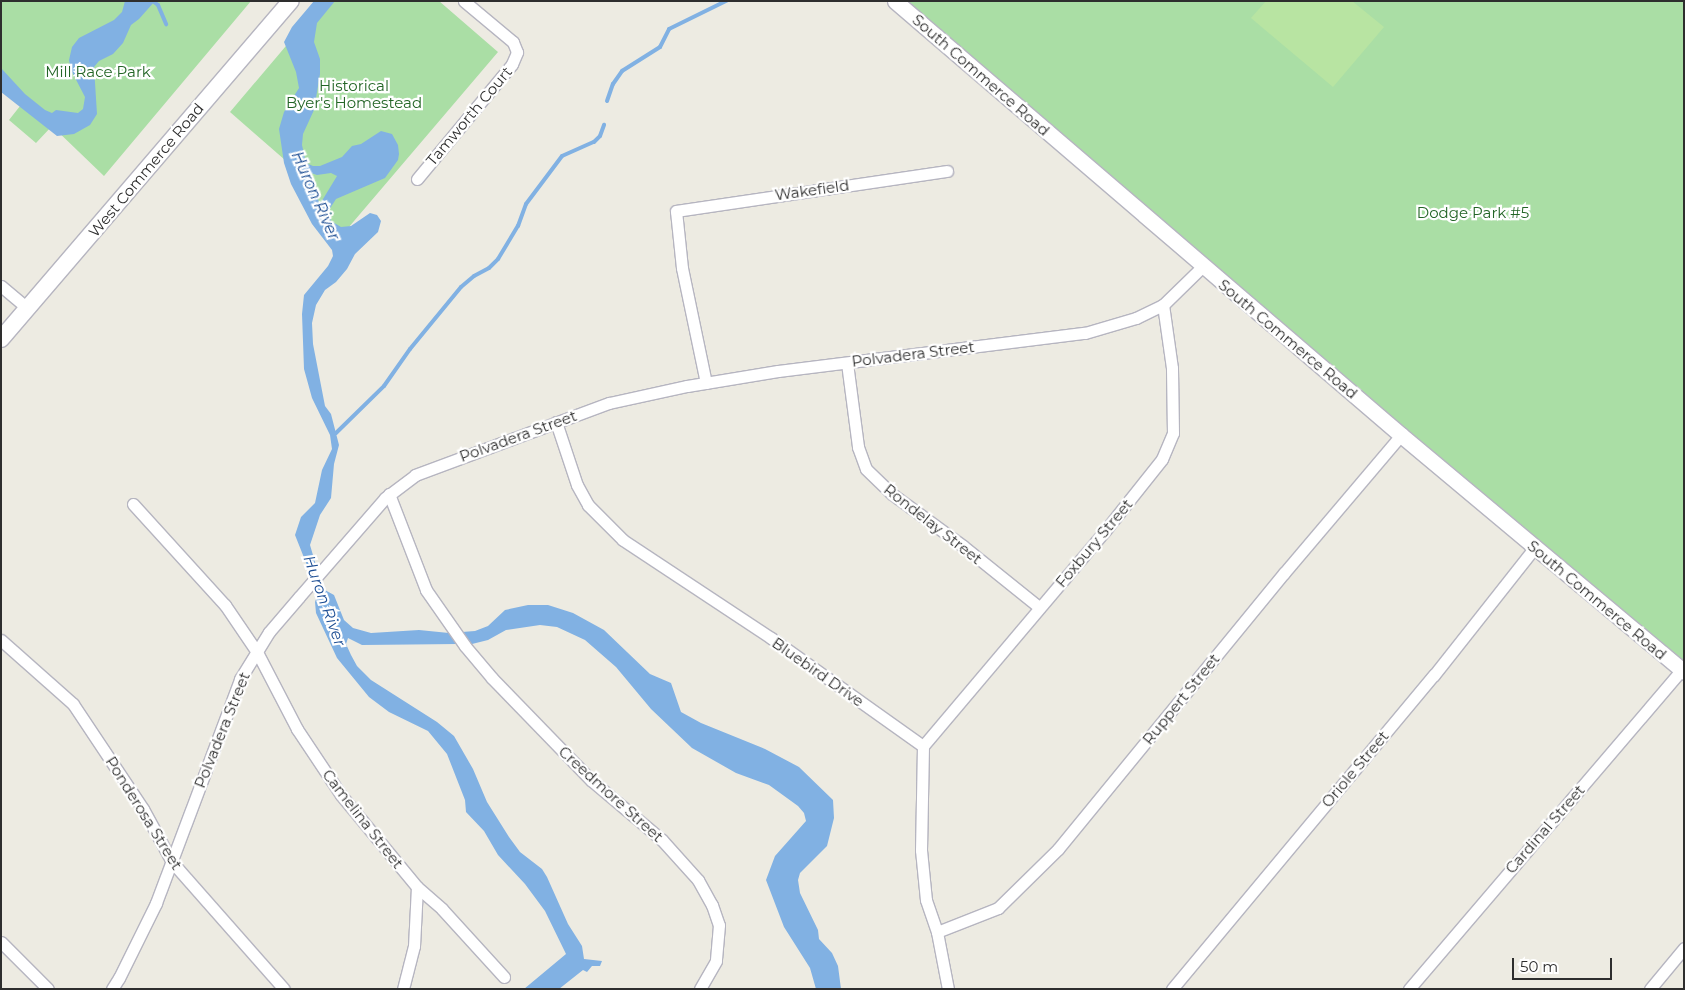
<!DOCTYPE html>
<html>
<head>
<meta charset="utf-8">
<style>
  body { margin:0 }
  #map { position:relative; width:1685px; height:990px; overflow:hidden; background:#edebe2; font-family:Montserrat,sans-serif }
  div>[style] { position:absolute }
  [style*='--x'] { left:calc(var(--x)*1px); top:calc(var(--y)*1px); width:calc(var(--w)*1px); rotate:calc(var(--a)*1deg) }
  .green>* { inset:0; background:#aadea5 }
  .pitch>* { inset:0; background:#b8e4a2 }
  .water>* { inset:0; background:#81b1e3 }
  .stream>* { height:4px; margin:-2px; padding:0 2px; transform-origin:2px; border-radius:2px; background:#81b1e3 }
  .roads { filter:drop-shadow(1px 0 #b6b5c0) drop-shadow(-1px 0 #b6b5c0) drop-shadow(0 1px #b6b5c0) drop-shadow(0 -1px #b6b5c0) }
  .minor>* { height:11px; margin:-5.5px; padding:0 5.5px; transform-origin:5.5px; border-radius:5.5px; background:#fff }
  .tertiary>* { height:15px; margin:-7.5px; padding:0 7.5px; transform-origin:7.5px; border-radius:7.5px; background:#fff }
  .secondary>* { height:16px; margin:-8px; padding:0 8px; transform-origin:8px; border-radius:8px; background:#fff }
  span { translate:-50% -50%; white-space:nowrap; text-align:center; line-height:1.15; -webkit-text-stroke:4.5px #fff; paint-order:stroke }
  .park-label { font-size:15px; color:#236526 }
  .street-label { font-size:15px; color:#2e2e2e }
  .water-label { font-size:16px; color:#1c4d93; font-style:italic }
  .frame { position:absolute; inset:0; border:2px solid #2e2e2e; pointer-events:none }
  .scale { position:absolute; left:1512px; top:958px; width:100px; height:22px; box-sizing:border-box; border:2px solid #2e2e2e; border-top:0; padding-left:6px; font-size:15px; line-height:18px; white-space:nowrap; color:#2e2e2e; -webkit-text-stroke:4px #fff; paint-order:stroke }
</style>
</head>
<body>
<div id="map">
  <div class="green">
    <div style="clip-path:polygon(1px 1px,251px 1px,104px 176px,52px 126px,36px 143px,9px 120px,24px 101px,1px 79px)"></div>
    <div style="clip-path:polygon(324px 1px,439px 1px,498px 52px,337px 241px,285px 160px,230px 112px)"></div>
    <div style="clip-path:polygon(899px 1px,1684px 1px,1684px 668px)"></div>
  </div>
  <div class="pitch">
    <div style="clip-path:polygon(1266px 1px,1352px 1px,1384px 27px,1333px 87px,1251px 18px)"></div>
  </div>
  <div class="water">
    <div style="clip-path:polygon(125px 1px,155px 1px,139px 19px,131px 25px,123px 43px,113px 54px,99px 61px,94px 67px,97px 114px,90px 125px,74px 134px,57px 136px,1px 92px,1px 68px,25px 94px,45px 110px,52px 113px,56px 110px,78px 113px,83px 109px,85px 97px,71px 70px,69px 60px,72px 47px,79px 38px,114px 20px,122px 12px)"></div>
    <div style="clip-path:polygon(evenodd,314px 1px,335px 1px,317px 23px,314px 42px,320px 59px,320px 74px,314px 110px,303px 134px,302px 145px,306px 163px,313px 166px,320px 166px,342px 157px,352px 146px,361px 144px,381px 131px,392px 134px,398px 145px,399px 154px,398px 160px,385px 178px,336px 199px,329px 210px,331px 221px,341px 227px,351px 226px,370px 213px,377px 215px,381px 221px,378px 232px,355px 254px,347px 269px,336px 282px,325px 290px,316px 305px,312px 323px,313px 344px,325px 406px,331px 414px,339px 445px,334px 464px,331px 498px,320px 515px,310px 545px,323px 589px,334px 595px,344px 620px,353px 628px,371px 633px,419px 630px,449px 633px,475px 631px,488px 626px,505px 610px,528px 605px,548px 605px,573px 613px,604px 630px,650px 674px,671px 683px,681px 712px,701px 723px,765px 749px,799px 767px,833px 800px,834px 818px,827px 846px,800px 873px,798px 880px,800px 893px,818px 930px,819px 939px,832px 953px,838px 966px,841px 989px,816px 989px,810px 968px,784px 927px,766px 880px,775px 856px,806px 821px,804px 813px,798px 806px,769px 785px,736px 773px,692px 748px,651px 709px,616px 667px,585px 640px,557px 627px,540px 625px,506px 630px,488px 640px,472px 644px,463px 641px,457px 644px,362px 645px,348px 638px,346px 644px,351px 655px,357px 666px,371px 680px,437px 722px,454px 736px,473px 769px,487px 802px,509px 837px,520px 852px,542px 869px,547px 877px,568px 924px,582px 946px,584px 959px,602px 961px,600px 966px,592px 966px,587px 972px,583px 970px,559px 989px,524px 989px,566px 954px,545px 911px,525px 884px,498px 855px,484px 831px,466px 812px,465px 800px,447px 754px,428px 731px,389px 712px,369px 697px,337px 658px,316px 613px,315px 602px,318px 593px,295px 535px,301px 517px,315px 503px,322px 470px,332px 449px,330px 435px,312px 398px,304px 369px,302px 314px,304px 295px,328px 266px,333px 256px,332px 250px,312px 224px,291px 184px,284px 163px,279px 129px,284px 112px,299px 88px,296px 72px,284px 42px,292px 27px,314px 1px,311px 173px,317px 175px,331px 173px,337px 176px,320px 204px,310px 181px,309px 176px,311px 173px)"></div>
  </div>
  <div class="stream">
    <div style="--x:154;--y:2;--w:5;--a:37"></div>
    <div style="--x:158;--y:5;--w:21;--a:67"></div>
    <div style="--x:607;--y:101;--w:18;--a:-71"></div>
    <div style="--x:613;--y:84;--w:16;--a:-55"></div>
    <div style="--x:622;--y:71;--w:45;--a:-32.3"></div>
    <div style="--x:660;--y:47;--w:20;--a:-63"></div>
    <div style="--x:669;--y:29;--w:64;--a:-26.2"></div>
    <div style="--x:336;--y:433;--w:67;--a:-44.4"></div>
    <div style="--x:384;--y:386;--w:45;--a:-54.9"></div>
    <div style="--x:410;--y:349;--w:80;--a:-50.6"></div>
    <div style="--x:461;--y:287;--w:17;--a:-40"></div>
    <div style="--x:474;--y:276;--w:17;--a:-28"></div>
    <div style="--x:489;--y:268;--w:13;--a:-45"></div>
    <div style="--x:498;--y:259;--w:39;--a:-59"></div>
    <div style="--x:518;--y:226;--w:23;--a:-70"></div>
    <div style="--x:526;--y:204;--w:60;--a:-53.1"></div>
    <div style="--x:562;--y:156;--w:35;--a:-24"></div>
    <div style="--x:594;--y:142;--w:8;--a:-45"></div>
    <div style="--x:600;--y:136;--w:12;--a:-70"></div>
  </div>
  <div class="roads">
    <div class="minor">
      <div style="--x:417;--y:179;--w:149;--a:-50.4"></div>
      <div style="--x:512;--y:64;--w:13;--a:-67"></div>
      <div style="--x:517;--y:52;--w:11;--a:-112"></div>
      <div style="--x:513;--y:42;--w:64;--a:-140.1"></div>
      <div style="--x:1;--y:286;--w:35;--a:40"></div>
      <div style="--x:847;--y:363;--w:85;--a:82.5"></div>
      <div style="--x:858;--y:447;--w:23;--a:70"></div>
      <div style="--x:866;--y:469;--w:36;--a:44"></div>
      <div style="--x:892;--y:494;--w:88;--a:36.2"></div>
      <div style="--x:963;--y:546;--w:97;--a:38.8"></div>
      <div style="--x:706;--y:383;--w:117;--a:-101.8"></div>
      <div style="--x:682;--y:268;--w:57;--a:-96"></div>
      <div style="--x:676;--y:211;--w:274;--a:-8.4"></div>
      <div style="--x:556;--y:422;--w:66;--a:71.6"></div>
      <div style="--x:577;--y:485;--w:23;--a:61"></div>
      <div style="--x:588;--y:505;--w:49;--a:45"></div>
      <div style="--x:623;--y:540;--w:178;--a:33.5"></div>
      <div style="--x:771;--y:638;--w:186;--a:35.4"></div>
      <div style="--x:389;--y:494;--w:103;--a:68.9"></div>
      <div style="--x:426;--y:590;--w:68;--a:55.1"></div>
      <div style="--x:465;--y:646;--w:42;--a:49.8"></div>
      <div style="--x:492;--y:678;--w:142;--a:45.9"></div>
      <div style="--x:591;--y:780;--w:93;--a:40.2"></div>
      <div style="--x:662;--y:840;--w:54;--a:48"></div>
      <div style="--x:698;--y:880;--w:29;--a:61"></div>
      <div style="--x:712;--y:905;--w:21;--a:71"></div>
      <div style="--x:719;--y:925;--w:36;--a:95"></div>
      <div style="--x:716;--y:961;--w:32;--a:120"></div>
      <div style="--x:133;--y:504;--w:137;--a:47.7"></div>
      <div style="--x:225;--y:605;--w:57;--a:55.8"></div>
      <div style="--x:257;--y:652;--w:87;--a:62.5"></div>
      <div style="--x:297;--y:729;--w:79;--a:56.3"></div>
      <div style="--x:341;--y:795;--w:119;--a:50.4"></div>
      <div style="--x:417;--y:887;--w:33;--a:41"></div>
      <div style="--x:442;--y:909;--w:92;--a:47.6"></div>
      <div style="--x:1;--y:640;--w:96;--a:41.6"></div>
      <div style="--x:73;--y:704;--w:126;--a:56.3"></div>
      <div style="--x:143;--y:809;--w:60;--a:61.3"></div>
      <div style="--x:172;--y:862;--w:169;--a:48.6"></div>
      <div style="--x:923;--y:746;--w:280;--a:-49.8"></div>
      <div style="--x:1104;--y:532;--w:93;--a:-51.5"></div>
      <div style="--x:1162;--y:459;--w:28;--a:-67"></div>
      <div style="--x:1173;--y:433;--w:65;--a:-90.9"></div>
      <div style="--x:1172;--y:368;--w:64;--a:-98.1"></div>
      <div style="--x:923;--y:746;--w:104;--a:91.1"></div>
      <div style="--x:921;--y:850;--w:50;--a:84.3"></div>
      <div style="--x:926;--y:900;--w:34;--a:71"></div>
      <div style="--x:937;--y:932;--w:58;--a:79.1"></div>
      <div style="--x:937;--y:932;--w:66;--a:-21.5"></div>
      <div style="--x:998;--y:908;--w:84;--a:-44.5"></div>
      <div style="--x:1058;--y:849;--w:357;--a:-50.7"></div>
      <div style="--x:1284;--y:573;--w:181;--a:-49.7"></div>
      <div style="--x:1;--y:942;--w:66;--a:45"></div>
      <div style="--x:112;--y:989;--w:13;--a:-58"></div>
      <div style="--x:119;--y:978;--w:84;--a:-63.7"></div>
      <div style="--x:156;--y:903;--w:239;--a:-69.4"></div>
      <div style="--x:240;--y:679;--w:55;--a:-58.3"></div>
      <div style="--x:269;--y:632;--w:46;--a:-49.4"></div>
      <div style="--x:299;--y:597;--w:131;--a:-49"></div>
      <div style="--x:385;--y:498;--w:38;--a:-37"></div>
      <div style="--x:415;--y:475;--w:207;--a:-20.4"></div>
      <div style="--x:609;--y:403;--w:80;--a:-12.3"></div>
      <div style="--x:687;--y:386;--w:92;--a:-9.4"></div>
      <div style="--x:778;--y:371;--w:309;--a:-7.1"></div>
      <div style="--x:1085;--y:333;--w:53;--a:-16.4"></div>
      <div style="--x:1136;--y:318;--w:30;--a:-26"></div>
      <div style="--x:1163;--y:305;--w:56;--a:-44.3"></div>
      <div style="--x:403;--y:989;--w:44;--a:-75.7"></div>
      <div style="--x:414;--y:946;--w:59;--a:-87.1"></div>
      <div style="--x:1172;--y:989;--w:409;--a:-50.2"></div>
      <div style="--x:1434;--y:675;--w:163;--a:-51.7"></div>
      <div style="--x:1409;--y:989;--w:419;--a:-49.5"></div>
      <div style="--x:1650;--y:989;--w:53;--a:-50.3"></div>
    </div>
    <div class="tertiary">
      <div style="--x:895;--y:1;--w:667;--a:40.62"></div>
      <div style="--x:1401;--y:435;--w:369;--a:39.9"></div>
    </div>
    <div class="secondary">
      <div style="--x:1;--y:339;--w:445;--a:-49.4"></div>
    </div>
  </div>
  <div class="park-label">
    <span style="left:98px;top:72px">Mill Race Park</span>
    <span style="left:354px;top:94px">Historical<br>Byer's Homestead</span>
    <span style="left:1473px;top:213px">Dodge Park #5</span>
  </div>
  <div class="street-label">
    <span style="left:981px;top:75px;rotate:41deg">South Commerce Road</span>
    <span style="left:469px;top:116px;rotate:-50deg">Tamworth Court</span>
    <span style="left:146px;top:170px;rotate:-50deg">West Commerce Road</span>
    <span style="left:812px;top:190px;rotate:-8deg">Wakefield</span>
    <span style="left:1288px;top:339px;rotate:40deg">South Commerce Road</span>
    <span style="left:913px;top:354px;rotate:-7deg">Polvadera Street</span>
    <span style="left:518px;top:436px;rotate:-20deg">Polvadera Street</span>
    <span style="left:933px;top:524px;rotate:38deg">Rondelay Street</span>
    <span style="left:1094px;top:543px;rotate:-50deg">Foxbury Street</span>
    <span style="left:1597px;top:600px;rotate:40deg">South Commerce Road</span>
    <span style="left:818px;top:672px;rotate:35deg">Bluebird Drive</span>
    <span style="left:1181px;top:699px;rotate:-51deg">Ruppert Street</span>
    <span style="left:222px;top:730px;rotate:-68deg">Polvadera Street</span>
    <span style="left:1355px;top:769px;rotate:-50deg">Oriole Street</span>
    <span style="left:611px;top:794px;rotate:42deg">Creedmore Street</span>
    <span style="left:144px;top:813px;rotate:58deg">Ponderosa Street</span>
    <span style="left:363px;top:819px;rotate:52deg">Camelina Street</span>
    <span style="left:1545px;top:829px;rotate:-49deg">Cardinal Street</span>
  </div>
  <div class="water-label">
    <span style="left:315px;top:196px;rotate:66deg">Huron River</span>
    <span style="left:324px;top:601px;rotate:70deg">Huron River</span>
  </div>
  <div class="frame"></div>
  <div class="scale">50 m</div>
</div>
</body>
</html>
